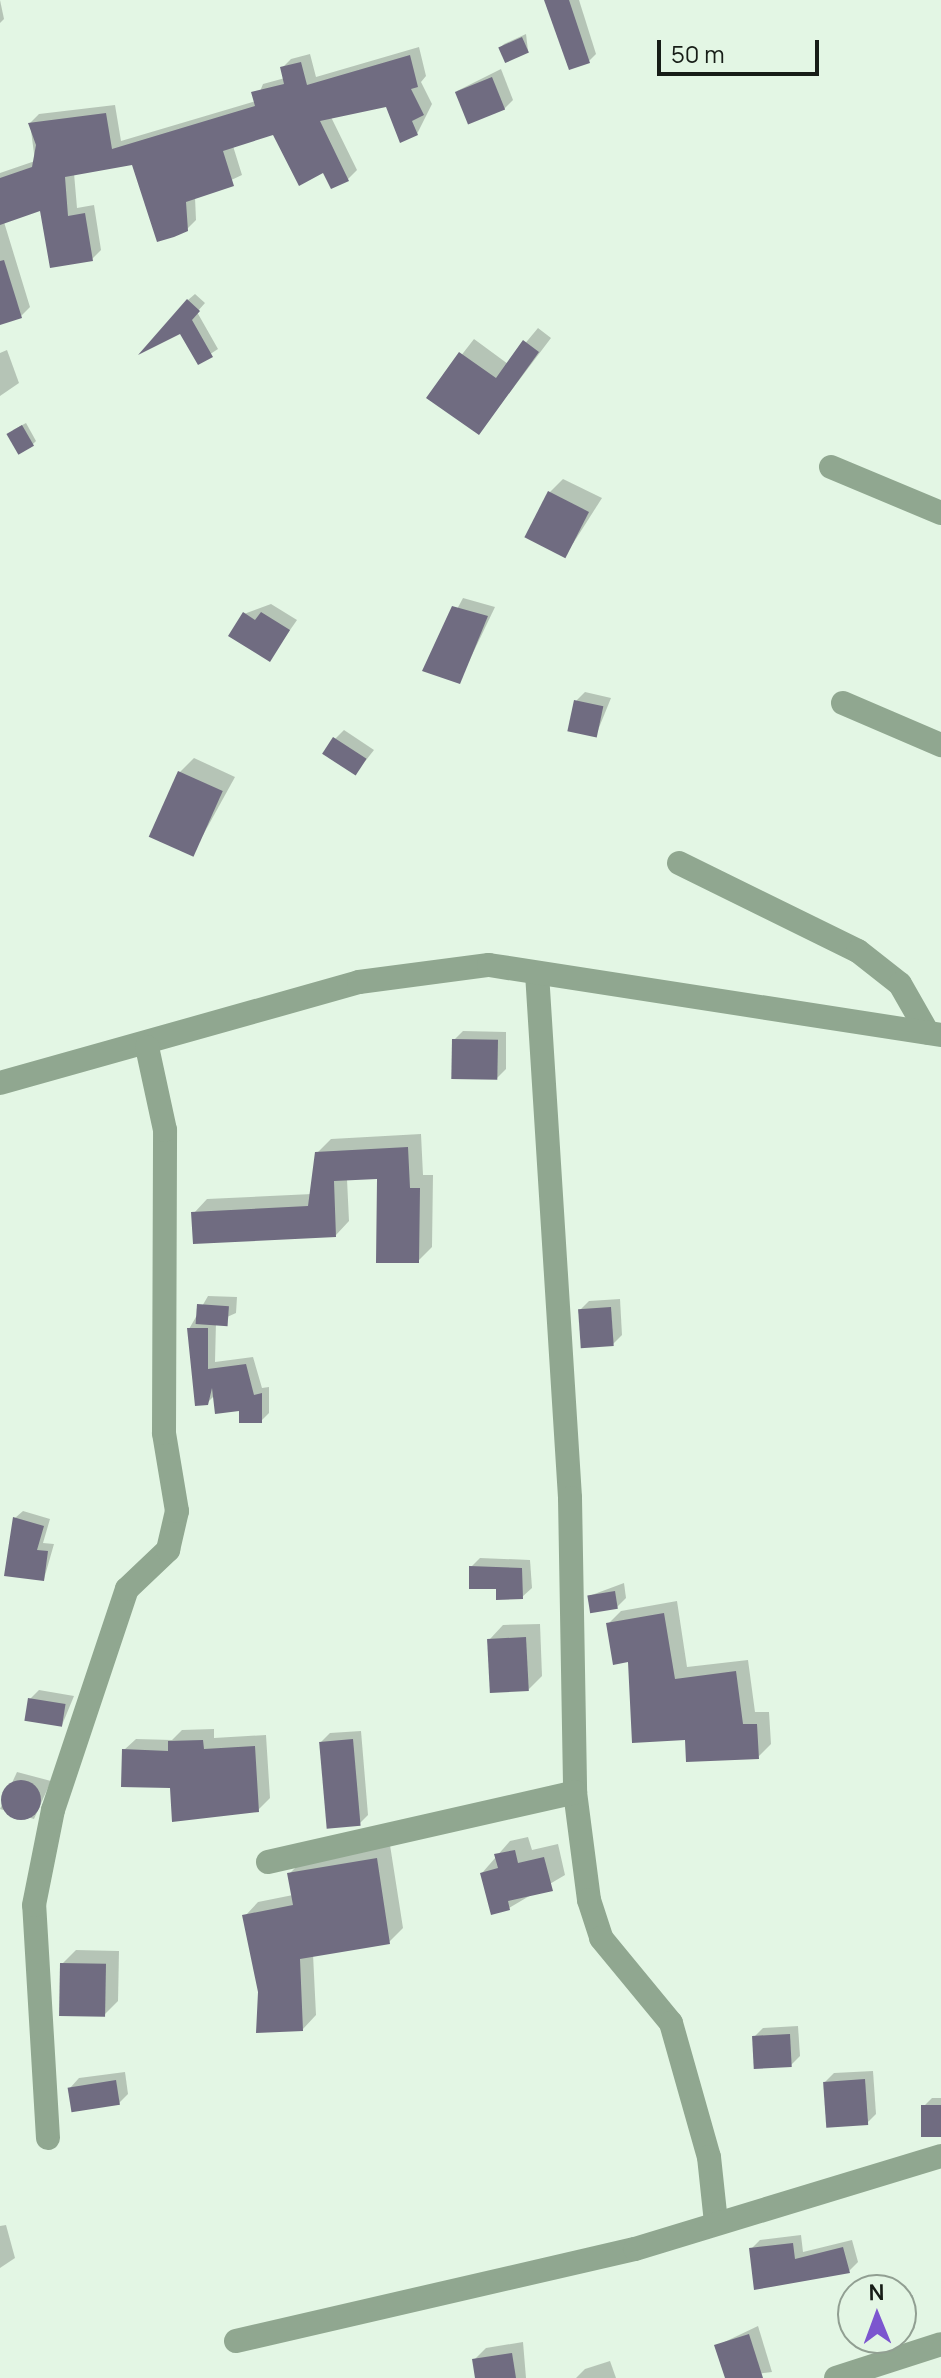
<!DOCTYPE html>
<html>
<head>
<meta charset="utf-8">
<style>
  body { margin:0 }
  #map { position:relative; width:941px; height:2378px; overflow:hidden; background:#e3f6e4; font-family:Manrope,sans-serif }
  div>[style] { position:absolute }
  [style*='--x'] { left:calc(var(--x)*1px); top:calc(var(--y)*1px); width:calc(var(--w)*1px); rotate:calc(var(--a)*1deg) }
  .shadow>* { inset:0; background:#0003 }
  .building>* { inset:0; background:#706c81; transform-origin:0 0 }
  .round { border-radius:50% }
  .minor>* { height:24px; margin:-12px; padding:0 12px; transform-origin:12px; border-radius:12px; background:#90a790 }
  span { translate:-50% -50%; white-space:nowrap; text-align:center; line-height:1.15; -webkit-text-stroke:8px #e3f6e4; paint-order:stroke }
  .north { position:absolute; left:837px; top:2274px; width:80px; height:80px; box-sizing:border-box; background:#e3f6e4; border:2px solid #919f92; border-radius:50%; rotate:359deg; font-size:22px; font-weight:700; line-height:32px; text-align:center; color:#171d17 }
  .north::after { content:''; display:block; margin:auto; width:28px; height:36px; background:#7c56cf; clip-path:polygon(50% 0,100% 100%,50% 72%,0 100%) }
  .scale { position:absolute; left:657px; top:40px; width:162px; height:36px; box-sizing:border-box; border:4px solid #171d17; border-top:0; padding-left:10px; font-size:24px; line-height:28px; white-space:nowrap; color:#171d17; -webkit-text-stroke:6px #e3f6e4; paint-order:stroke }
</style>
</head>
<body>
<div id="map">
  <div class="shadow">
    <div style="clip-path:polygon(0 0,4px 19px,0 23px)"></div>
    <div style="clip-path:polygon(547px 0,579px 0,596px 54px,589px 61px)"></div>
    <div style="clip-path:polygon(526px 34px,528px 51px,500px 48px,504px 44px)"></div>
    <div style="clip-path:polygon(419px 47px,426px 76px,421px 82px,432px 104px,417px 134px,387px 105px,331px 117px,357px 170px,348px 179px,332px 187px,324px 171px,274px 133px,233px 146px,242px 175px,195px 197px,196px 220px,187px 229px,133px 163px,74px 173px,77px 208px,94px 205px,101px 250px,92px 259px,42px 209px,4px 222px,30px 307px,21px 316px,0 302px,0 173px,35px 161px,30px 123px,39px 114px,115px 105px,121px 141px,256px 101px,263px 84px,285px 78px,282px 68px,291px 59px,310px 54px,316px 77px)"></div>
    <div style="clip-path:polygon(501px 69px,513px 100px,504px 109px,457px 91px)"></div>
    <div style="clip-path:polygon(195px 294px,205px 303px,197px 312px,218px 349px,198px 362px,188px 300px)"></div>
    <div style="clip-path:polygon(538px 328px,551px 338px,479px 433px,429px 397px,474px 339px,508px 364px)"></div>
    <div style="clip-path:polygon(7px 350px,19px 383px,0 396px,0 353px)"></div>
    <div style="clip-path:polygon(26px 423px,36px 441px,32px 445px,13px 430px)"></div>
    <div style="clip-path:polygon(563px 479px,602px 498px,565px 556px,550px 492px)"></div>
    <div style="clip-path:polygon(463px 598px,495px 607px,459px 682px,425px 670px)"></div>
    <div style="clip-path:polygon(271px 604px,297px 620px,270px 659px,244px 614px)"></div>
    <div style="clip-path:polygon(585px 692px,611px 698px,596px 735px,576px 701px)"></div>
    <div style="clip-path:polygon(344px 730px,374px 750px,355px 774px,335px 739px)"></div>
    <div style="clip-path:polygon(194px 758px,235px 777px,192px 855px,180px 772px)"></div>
    <div style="clip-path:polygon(463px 1031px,506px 1032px,506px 1069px,497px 1078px,454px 1040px)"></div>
    <div style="clip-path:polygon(421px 1134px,423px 1175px,433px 1175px,432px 1247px,418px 1261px,379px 1177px,347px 1179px,349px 1221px,336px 1235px,194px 1213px,207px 1199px,312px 1194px,317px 1153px,331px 1139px)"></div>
    <div style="clip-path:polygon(208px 1296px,237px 1297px,236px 1313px,216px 1322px,215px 1362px,253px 1357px,262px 1388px,269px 1387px,269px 1413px,261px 1421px,215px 1395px,207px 1403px,189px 1329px)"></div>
    <div style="clip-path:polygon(620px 1299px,622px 1335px,613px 1344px,580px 1310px,589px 1301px)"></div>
    <div style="clip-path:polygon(23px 1511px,50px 1519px,43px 1543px,54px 1544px,44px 1579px,15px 1518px)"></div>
    <div style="clip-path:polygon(480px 1558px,530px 1560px,532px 1588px,522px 1597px,498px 1587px,471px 1567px)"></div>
    <div style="clip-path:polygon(624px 1583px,626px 1598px,617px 1607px,589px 1596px)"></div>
    <div style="clip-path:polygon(677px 1601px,687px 1667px,748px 1660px,755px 1712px,769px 1712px,771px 1744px,758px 1757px,687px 1738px,608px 1624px,621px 1611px)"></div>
    <div style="clip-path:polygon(540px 1624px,542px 1676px,528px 1690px,490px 1639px,503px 1625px)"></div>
    <div style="clip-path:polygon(39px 1690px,74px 1696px,62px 1725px,30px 1699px)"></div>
    <div style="clip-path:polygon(214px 1729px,214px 1738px,266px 1735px,270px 1798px,258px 1810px,174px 1820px,172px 1786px,124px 1750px,136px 1739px,172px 1740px,182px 1730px)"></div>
    <div style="clip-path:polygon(361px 1731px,368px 1815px,359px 1824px,321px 1742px,330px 1733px)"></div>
    <div style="clip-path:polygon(17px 1772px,51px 1781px,34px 1819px,0 1809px)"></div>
    <div style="clip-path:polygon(528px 1837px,532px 1850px,558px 1844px,565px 1875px,509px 1908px,482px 1873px,510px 1841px)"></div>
    <div style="clip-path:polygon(390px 1845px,403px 1928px,389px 1942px,313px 1954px,316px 2015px,303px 2029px,260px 1992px,245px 1916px,258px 1902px,293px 1895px,289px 1874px,303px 1860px)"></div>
    <div style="clip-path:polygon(76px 1950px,119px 1951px,118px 2001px,104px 2015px,62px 1964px)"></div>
    <div style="clip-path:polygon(798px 2026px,800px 2056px,791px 2065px,754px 2037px,763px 2028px)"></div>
    <div style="clip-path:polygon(873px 2071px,876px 2114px,867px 2123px,825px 2082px,834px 2073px)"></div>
    <div style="clip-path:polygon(125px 2072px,128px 2094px,119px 2103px,70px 2088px,79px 2078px)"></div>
    <div style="clip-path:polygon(932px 2098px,941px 2098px,941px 2135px,923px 2107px)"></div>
    <div style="clip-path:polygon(6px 2225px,15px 2258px,0 2268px,0 2226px)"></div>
    <div style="clip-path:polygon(801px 2235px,803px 2252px,852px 2240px,858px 2262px,849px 2271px,756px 2288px,751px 2249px,760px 2240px)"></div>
    <div style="clip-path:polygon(913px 2295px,915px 2328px,901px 2337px,901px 2296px)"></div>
    <div style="clip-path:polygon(758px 2326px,772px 2372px,727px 2378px,716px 2346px)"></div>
    <div style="clip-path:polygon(523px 2342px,526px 2378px,479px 2378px,474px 2360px,486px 2348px)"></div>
    <div style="clip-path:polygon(610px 2361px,616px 2378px,576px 2378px,585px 2369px)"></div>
  </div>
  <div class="building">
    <div style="clip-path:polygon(544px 0,569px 0,590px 63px,569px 70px)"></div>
    <div style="left:522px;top:37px;width:17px;height:26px;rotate:66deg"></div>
    <div style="clip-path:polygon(410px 55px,418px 87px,411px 89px,424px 115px,412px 121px,418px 135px,400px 143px,386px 107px,320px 121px,349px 181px,331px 189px,323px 173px,299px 186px,273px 135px,223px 151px,234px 186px,186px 202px,188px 231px,174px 237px,157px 242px,132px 165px,65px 177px,68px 216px,85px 213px,93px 261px,50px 268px,40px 211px,0 225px,0 178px,32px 167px,36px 145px,28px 123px,106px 113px,112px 149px,255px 106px,251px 92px,284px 84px,280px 67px,301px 62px,307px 85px)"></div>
    <div style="left:492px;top:77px;width:35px;height:40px;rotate:68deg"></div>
    <div style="clip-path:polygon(4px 260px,22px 318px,0 325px,0 261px)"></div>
    <div style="clip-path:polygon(187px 299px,200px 311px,192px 320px,213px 357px,198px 365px,180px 334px,138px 355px)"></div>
    <div style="clip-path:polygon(523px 340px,539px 352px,479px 435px,426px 398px,459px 352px,496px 378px)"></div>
    <div style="left:22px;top:425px;width:24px;height:18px;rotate:60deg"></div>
    <div style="left:548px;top:491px;width:46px;height:52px;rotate:27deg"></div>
    <div style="clip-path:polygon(452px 606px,488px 616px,460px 684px,422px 671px)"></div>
    <div style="clip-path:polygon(243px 612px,255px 620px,261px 612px,290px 630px,270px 662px,228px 636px)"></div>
    <div style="left:574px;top:700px;width:30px;height:32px;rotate:12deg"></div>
    <div style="left:333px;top:737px;width:40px;height:20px;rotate:33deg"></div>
    <div style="left:178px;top:771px;width:49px;height:72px;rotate:24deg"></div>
    <div style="left:452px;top:1039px;width:46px;height:40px;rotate:1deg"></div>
    <div style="clip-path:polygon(408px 1147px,410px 1188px,420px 1188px,419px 1263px,376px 1263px,377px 1179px,334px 1181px,336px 1237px,193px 1244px,191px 1212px,308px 1206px,315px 1152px)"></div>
    <div style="left:197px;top:1304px;width:32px;height:20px;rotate:4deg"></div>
    <div style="left:611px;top:1307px;width:39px;height:33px;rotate:86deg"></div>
    <div style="clip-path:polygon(187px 1328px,208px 1328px,208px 1369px,246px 1364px,254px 1395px,262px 1393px,262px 1423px,239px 1423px,239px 1411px,215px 1414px,212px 1388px,208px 1405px,195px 1406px)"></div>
    <div style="clip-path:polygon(13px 1517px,44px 1526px,37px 1550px,48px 1551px,44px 1581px,4px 1576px)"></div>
    <div style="clip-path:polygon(469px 1566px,522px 1568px,523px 1599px,496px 1600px,496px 1589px,469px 1589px)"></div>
    <div style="left:615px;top:1591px;width:18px;height:28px;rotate:81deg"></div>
    <div style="clip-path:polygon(664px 1613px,675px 1679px,736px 1671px,743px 1724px,757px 1724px,759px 1759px,686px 1762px,685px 1740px,632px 1743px,628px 1662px,613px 1665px,606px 1623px)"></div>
    <div style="left:526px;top:1637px;width:54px;height:39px;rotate:87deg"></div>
    <div style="left:28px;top:1698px;width:38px;height:23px;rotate:9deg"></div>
    <div style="left:353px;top:1739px;width:87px;height:34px;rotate:85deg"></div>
    <div style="clip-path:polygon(203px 1740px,204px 1749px,255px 1746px,259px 1812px,172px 1822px,170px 1788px,121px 1787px,122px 1749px,168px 1751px,168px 1741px)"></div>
    <div class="round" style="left:1px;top:1780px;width:40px;height:40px"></div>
    <div style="clip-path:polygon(515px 1850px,518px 1863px,544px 1857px,553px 1891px,508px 1901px,510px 1910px,491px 1915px,480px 1873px,498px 1868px,494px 1854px)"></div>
    <div style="clip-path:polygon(377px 1858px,390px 1944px,300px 1959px,303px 2031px,256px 2033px,258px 1992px,242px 1915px,293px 1905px,287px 1873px)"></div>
    <div style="left:60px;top:1963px;width:46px;height:53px;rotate:1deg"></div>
    <div style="left:790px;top:2034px;width:33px;height:38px;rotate:87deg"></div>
    <div style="left:865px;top:2079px;width:46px;height:42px;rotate:86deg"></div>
    <div style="left:116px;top:2080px;width:25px;height:49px;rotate:81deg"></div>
    <div style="left:941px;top:2105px;width:32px;height:20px;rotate:90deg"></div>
    <div style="clip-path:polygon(793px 2243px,795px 2259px,843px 2247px,850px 2273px,754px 2290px,749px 2248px)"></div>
    <div style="clip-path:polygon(749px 2334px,763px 2378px,725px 2378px,714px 2345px)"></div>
    <div style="clip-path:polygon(512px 2353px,516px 2378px,475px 2378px,472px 2359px)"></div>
  </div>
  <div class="minor">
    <div style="--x:831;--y:467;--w:119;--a:22.7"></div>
    <div style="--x:843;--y:703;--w:107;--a:23.2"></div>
    <div style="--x:679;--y:863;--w:199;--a:26.2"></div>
    <div style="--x:858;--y:951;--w:53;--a:38.2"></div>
    <div style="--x:900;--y:984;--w:56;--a:60.3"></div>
    <div style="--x:537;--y:973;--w:526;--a:86.4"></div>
    <div style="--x:570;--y:1498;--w:294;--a:89"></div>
    <div style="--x:575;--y:1792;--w:109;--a:82.6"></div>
    <div style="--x:589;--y:1900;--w:40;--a:72"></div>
    <div style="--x:601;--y:1938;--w:110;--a:50.5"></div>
    <div style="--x:671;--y:2023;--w:139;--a:74.2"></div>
    <div style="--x:709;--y:2157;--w:65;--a:83.9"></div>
    <div style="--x:0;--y:1083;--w:373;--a:-15.7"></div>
    <div style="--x:359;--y:982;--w:131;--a:-7.5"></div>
    <div style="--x:489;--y:965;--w:457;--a:8.8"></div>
    <div style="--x:268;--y:1862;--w:315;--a:-12.8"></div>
    <div style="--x:48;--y:2138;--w:233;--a:-93.4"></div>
    <div style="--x:34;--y:1905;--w:97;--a:-78.7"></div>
    <div style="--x:53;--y:1810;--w:233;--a:-71.5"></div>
    <div style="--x:127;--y:1589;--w:57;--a:-43.6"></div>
    <div style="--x:168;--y:1550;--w:40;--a:-77"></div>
    <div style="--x:177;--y:1511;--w:79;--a:-99.5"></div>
    <div style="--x:164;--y:1433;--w:303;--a:-89.8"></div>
    <div style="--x:165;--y:1130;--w:85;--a:-102.2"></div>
    <div style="--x:236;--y:2341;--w:409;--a:-13"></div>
    <div style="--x:635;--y:2249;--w:320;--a:-16.9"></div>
    <div style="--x:836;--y:2378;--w:110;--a:-17.9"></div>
  </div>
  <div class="north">N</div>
  <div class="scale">50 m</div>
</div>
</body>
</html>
